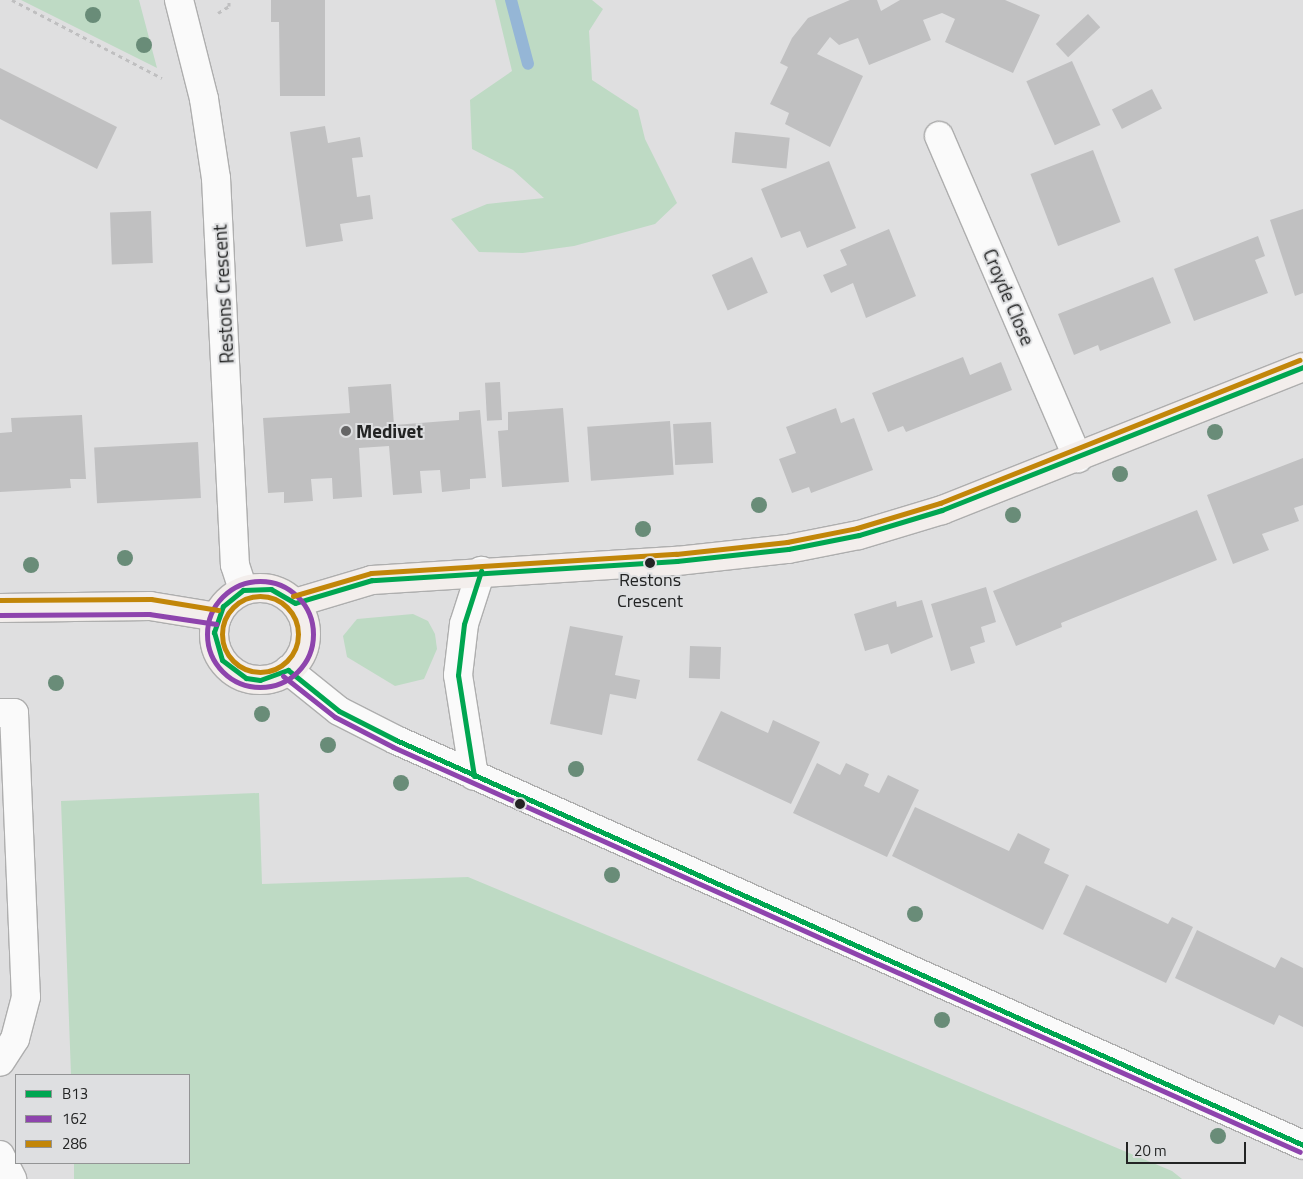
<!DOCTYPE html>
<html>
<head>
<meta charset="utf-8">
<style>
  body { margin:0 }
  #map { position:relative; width:1303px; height:1179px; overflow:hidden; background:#dfdfe0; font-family:"Titillium Web",sans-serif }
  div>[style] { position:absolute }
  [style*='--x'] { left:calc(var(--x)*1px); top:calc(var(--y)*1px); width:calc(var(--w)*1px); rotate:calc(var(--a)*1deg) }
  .green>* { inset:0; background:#bedac4 }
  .stream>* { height:12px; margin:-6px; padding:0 6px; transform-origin:6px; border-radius:6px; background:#95b6d6 }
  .building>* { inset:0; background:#c0c0c1; transform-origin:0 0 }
  .path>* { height:3px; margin-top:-1.5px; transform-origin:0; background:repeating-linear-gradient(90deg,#bfbfc0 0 4px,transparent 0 8px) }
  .roads { filter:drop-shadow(1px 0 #aeaeae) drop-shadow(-1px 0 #aeaeae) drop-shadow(0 1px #aeaeae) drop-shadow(0 -1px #aeaeae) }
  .minor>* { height:28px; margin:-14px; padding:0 14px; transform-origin:14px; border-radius:14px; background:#fafafa }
  .major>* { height:28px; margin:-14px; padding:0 14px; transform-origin:14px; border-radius:14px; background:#f3eeec }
  .major>.ring { margin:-14px; padding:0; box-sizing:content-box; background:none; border:28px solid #f3eeec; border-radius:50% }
  .bus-1>* { height:5px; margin:-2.5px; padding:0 2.5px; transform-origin:2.5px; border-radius:2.5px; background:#00a651 }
  .bus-2>* { height:5px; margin:-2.5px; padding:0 2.5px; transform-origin:2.5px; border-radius:2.5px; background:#8e44ad }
  .bus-2>.ring { margin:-2.5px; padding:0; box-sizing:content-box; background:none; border:5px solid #8e44ad; border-radius:50% }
  .bus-3>* { height:5px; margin:-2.5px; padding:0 2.5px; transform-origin:2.5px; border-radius:2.5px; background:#c28609 }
  .bus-3>.ring { margin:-2.5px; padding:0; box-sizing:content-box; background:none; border:5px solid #c28609; border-radius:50% }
  .trees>* { width:16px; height:16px; margin:-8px; border-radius:50%; background:#698c78 }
  .dots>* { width:14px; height:14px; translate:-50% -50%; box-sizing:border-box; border:2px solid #dedfe1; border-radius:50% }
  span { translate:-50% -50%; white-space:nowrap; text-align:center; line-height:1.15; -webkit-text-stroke:4px #dedfe1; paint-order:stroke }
  .bus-label { font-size:18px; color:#232424 }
  .street-label { font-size:19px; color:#232424 }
  .poi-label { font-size:19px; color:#232424; font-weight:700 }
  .left { translate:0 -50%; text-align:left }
  .legend { position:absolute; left:15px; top:1074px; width:175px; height:90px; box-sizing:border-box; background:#dedfe1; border:1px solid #939495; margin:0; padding:6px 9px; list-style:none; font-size:15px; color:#232424 }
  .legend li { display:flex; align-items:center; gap:10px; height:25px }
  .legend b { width:25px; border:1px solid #939495 }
  .scale { position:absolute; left:1126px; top:1142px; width:120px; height:22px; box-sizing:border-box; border:2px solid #232424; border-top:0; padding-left:6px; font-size:15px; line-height:18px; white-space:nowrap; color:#232424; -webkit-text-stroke:4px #dedfe1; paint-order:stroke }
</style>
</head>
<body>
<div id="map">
  <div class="green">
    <div style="clip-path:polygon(21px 0,139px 0,157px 68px)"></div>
    <div style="clip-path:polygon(495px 0,592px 0,603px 9px,589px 31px,592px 80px,638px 110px,645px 139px,677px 203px,655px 224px,574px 246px,523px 253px,479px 252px,451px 219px,487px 204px,544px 198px,513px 170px,472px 149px,470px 100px,512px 71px)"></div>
    <div style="clip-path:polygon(413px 614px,428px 621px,435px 634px,437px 649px,424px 679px,395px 686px,347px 657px,343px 636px,357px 619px)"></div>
    <div style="clip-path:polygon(259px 793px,262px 884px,468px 877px,1172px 1171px,1182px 1179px,74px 1179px,74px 1163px,189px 1163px,189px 1075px,71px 1075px,61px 801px)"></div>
  </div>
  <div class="stream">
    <div style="--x:511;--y:0;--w:66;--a:75.1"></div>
  </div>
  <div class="building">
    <div style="clip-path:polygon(271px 0,325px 0,325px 96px,280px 96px,279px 22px,271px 22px)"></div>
    <div style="clip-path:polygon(850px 0,877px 0,881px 11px,900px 0,1005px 0,1040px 15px,1013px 73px,945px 42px,955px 19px,942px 13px,923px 20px,931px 40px,869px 65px,858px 38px,839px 45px,830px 37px,817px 54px,863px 76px,830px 147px,785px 124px,789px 113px,770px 104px,788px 67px,780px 63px,792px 38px,808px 18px)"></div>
    <div style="left:1088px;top:14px;width:18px;height:44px;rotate:47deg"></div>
    <div style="left:1072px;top:61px;width:70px;height:50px;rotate:66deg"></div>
    <div style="clip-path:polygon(0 68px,117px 127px,97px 169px,0 119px)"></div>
    <div style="left:1152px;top:89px;width:22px;height:45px;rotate:63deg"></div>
    <div style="clip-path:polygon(325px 126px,328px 143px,360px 137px,363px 157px,352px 158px,357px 197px,370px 195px,373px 219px,340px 224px,343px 241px,306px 247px,290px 132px)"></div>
    <div style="left:735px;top:132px;width:55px;height:31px;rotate:6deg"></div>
    <div style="left:1093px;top:150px;width:77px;height:67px;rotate:69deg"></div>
    <div style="clip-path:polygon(829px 161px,856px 228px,807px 248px,800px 231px,781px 238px,761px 189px)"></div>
    <div style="clip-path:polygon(1303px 209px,1303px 293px,1295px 296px,1270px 220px)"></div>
    <div style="left:151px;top:211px;width:52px;height:41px;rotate:88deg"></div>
    <div style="clip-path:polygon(889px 229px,916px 296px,866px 318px,853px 283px,831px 293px,823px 275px,847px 265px,840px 250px)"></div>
    <div style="clip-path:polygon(1258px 236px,1265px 256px,1255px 260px,1268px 293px,1194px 321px,1174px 269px)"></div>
    <div style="left:752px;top:257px;width:39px;height:44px;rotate:66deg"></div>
    <div style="clip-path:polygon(1153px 277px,1171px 323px,1100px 351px,1098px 345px,1074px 355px,1058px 314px)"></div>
    <div style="clip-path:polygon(963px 357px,970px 375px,1001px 362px,1012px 390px,906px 432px,903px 426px,888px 432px,872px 393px)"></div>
    <div style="left:500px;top:382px;width:38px;height:15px;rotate:87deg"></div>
    <div style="clip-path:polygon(391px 384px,394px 425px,459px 420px,459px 412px,480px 410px,486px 478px,470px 479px,470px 489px,442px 492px,440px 470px,420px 471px,422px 493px,393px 495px,389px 446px,359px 448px,362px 497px,333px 499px,332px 478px,311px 479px,313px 501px,284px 503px,284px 492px,268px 493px,263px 418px,350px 413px,348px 387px)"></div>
    <div style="clip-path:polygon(563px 408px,569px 482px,502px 487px,498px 431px,508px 430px,508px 412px)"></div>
    <div style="clip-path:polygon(836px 408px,841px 423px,854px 418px,873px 470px,811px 493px,809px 487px,792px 493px,779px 459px,796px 453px,786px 427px)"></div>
    <div style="clip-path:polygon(82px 415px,86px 479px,70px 479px,71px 488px,0 492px,0 433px,12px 432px,11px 418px)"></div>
    <div style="left:670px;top:421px;width:54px;height:83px;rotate:86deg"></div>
    <div style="left:711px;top:422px;width:41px;height:38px;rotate:87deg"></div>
    <div style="left:198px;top:442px;width:56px;height:104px;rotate:87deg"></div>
    <div style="clip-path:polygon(1303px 458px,1303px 505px,1294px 508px,1299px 521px,1262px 534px,1269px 550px,1233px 564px,1207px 495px)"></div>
    <div style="clip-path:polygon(1197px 510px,1217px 560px,1061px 623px,1062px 627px,1016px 646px,993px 591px)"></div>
    <div style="clip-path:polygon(986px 587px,996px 622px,981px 627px,985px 642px,970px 647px,975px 663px,951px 671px,931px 604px)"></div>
    <div style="clip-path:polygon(922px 600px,933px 637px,891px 654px,888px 644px,865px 651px,854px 614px,896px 601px,897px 607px)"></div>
    <div style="clip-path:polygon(570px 626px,623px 636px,615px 675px,640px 680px,636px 699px,610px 694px,602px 735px,550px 724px)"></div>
    <div style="left:690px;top:646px;width:31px;height:32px;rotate:2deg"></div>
    <div style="clip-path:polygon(721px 711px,768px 733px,773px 720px,820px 742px,791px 804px,697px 760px)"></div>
    <div style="clip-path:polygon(817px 763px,840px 775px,846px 763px,869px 774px,864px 786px,879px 793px,888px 775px,919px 790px,887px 857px,793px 813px)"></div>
    <div style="clip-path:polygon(915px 807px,1009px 851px,1018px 833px,1050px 849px,1044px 863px,1069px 875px,1043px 930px,892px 856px)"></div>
    <div style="clip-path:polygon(1086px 885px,1168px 924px,1172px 917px,1193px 927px,1166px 983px,1063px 934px)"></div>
    <div style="clip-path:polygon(1197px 930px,1275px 968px,1281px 957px,1303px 968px,1303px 1027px,1279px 1015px,1274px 1025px,1175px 978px)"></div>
  </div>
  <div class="path">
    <div style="--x:12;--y:0;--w:169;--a:27.5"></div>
    <div style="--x:218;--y:13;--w:13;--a:-32"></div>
    <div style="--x:229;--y:6;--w:6;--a:-90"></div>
  </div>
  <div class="roads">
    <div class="minor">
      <div style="--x:179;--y:0;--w:102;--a:75.8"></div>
      <div style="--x:204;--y:99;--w:80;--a:81.4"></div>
      <div style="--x:216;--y:178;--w:387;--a:87.2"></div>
      <div style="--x:235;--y:565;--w:26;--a:72"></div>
      <div style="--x:939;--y:136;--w:351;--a:66.7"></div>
      <div style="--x:288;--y:670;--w:65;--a:38.8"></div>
      <div style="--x:339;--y:711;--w:64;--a:27"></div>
      <div style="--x:396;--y:740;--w:993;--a:24.06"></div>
      <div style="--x:0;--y:713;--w:14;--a:0"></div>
      <div style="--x:14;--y:713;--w:284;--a:87.6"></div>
      <div style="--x:26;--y:997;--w:43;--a:104.7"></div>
      <div style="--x:15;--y:1039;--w:27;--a:123"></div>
      <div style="--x:474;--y:776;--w:102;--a:-99"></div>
      <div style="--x:458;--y:675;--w:51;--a:-83.3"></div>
      <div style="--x:464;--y:624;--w:56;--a:-72.2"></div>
      <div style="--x:0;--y:1155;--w:27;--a:63"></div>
    </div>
    <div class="major">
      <div class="ring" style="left:214px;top:588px;width:64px;height:64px"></div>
      <div style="--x:295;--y:603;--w:80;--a:-16.6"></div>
      <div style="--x:372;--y:580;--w:306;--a:-3.6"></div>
      <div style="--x:677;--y:561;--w:112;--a:-6.2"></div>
      <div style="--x:788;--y:549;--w:72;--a:-11.2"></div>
      <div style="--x:859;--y:535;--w:87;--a:-16.8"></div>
      <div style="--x:942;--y:510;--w:388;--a:-21.6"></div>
      <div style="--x:0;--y:608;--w:150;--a:-0.8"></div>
      <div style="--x:150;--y:606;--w:68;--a:9.3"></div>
    </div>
  </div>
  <div class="bus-1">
    <div style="--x:1303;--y:367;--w:388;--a:158.4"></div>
    <div style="--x:942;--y:510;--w:87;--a:163.2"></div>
    <div style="--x:859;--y:535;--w:72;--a:168.8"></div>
    <div style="--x:788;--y:549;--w:112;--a:173.8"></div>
    <div style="--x:677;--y:561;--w:306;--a:176.4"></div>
    <div style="--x:372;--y:580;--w:80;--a:163.4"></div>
    <div style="--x:295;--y:603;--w:28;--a:-150"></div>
    <div style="--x:271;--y:589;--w:28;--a:178"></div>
    <div style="--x:243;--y:590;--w:26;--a:141"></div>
    <div style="--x:223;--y:606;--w:28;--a:109"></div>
    <div style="--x:214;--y:632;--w:29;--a:74"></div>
    <div style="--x:222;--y:660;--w:30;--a:37"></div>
    <div style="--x:246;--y:678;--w:14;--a:8"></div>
    <div style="--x:260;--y:680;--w:30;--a:-20"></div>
    <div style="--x:288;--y:670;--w:65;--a:38.8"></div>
    <div style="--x:339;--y:711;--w:64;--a:27"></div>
    <div style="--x:396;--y:740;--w:993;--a:24.06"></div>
    <div style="--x:474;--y:776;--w:102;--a:-99"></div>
    <div style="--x:458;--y:675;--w:51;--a:-83.3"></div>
    <div style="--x:464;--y:624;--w:56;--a:-72.2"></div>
  </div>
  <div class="bus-2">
    <div class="ring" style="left:207px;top:581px;width:101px;height:101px"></div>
    <div style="--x:0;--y:615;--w:149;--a:-0.4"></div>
    <div style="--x:149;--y:614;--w:68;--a:8.5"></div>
    <div style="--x:283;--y:676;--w:66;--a:38.3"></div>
    <div style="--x:335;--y:717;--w:65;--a:27.3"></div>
    <div style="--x:393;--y:747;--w:993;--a:24.06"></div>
  </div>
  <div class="bus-3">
    <div class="ring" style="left:222px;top:596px;width:71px;height:71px"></div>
    <div style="--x:293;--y:596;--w:81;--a:-16.4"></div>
    <div style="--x:371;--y:573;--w:306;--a:-3.6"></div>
    <div style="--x:676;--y:554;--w:112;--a:-6.2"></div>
    <div style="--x:787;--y:542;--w:71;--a:-11.3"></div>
    <div style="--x:857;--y:528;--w:87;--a:-16.8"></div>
    <div style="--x:940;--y:503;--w:387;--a:-21.7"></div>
    <div style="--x:0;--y:600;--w:151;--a:-0.4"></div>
    <div style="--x:151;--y:599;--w:68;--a:9.3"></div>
  </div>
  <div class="trees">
    <div style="left:93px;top:15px"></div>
    <div style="left:144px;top:45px"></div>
    <div style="left:1215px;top:432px"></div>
    <div style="left:1120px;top:474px"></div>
    <div style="left:759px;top:505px"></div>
    <div style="left:1013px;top:515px"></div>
    <div style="left:643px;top:529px"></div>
    <div style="left:125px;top:558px"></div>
    <div style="left:31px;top:565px"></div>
    <div style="left:56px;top:683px"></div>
    <div style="left:262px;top:714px"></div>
    <div style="left:328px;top:745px"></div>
    <div style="left:576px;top:769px"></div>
    <div style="left:401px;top:783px"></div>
    <div style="left:612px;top:875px"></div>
    <div style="left:915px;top:914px"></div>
    <div style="left:942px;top:1020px"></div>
    <div style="left:1218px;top:1136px"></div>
  </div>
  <div class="dots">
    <div style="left:346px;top:431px;background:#656566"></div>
    <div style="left:650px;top:563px;background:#232424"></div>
    <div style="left:520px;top:804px;background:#232424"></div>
  </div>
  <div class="bus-label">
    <span style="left:650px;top:591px">Restons<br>Crescent</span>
  </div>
  <div class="street-label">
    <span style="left:223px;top:294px;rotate:-93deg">Restons Crescent</span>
    <span style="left:1009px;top:297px;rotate:67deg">Croyde Close</span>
  </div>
  <div class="poi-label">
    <span class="left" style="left:356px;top:431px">Medivet</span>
  </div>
  <ul class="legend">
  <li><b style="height:6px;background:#00a651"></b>B13</li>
  <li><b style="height:6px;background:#8e44ad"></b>162</li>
  <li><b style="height:6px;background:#c28609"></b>286</li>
  </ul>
  <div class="scale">20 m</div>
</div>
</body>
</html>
